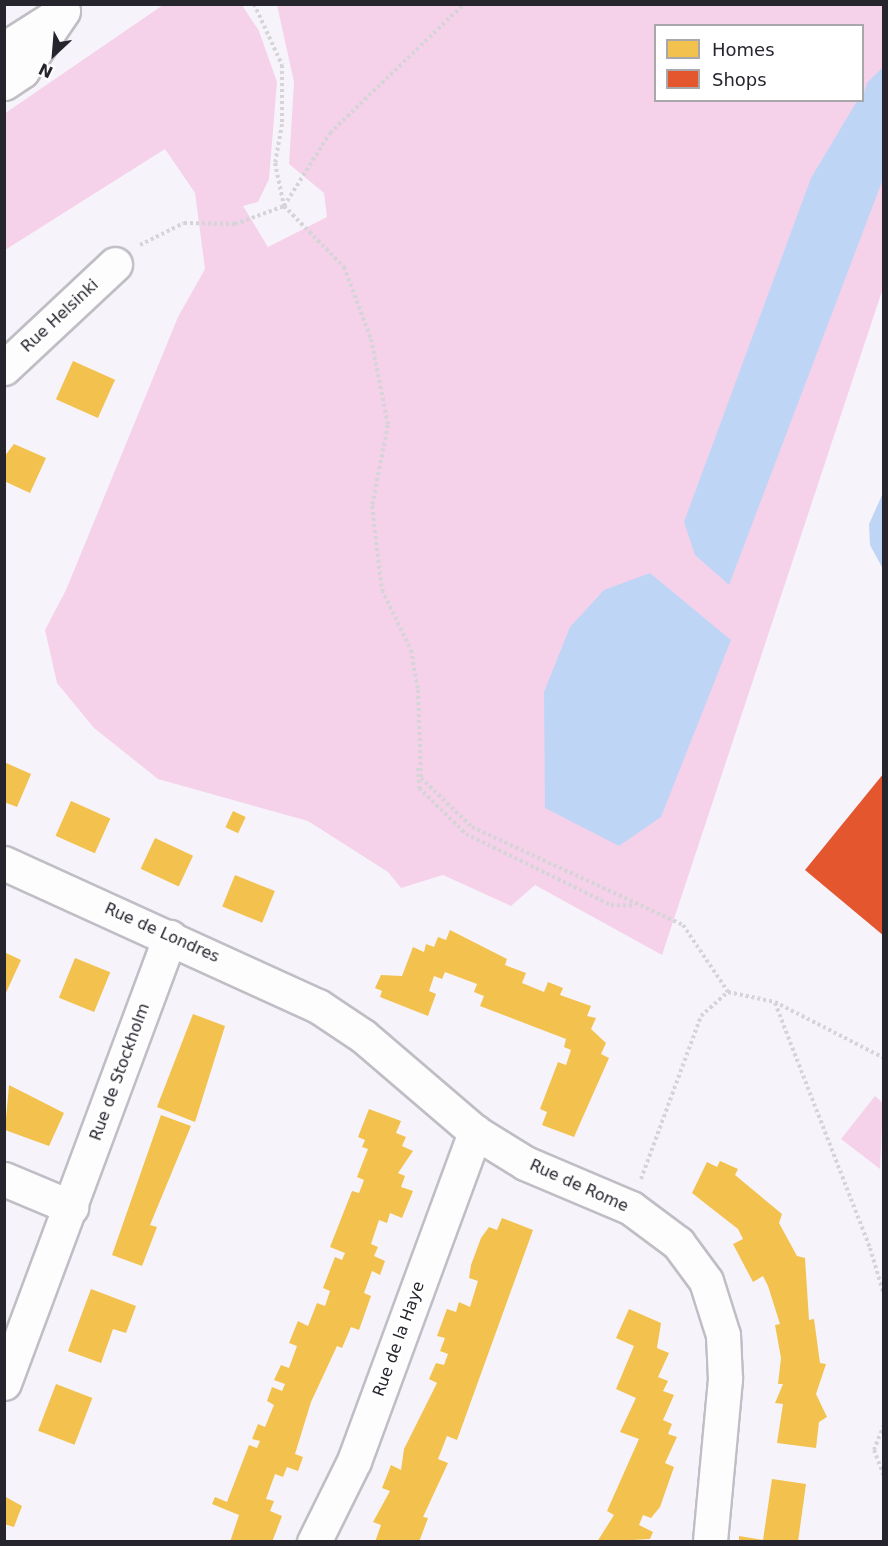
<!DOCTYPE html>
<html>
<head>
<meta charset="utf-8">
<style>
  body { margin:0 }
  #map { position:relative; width:888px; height:1546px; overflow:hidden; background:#f6f4fa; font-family:"DejaVu Sans",sans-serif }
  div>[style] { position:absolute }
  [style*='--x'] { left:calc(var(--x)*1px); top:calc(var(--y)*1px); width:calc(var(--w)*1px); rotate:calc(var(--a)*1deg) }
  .green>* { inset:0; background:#f5d2ea }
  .water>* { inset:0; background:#bfd5f6 }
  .homes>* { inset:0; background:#f2c14e; transform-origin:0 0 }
  .shops>* { inset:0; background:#e4572e }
  .path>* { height:4px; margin-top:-2px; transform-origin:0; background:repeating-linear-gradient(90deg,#d5d4d7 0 3px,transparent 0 6px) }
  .roads { filter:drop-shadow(2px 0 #c0bec5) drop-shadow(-2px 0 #c0bec5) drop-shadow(0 2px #c0bec5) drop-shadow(0 -2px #c0bec5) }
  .minor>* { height:33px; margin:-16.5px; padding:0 16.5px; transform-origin:16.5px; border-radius:16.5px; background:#fefdfe }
  .highway>* { height:33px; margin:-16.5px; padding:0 16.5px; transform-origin:16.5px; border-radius:16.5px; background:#fefdfe }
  span { translate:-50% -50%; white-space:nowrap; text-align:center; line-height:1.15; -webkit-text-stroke:6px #fff; paint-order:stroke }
  .street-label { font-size:16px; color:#26242d }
  .frame { position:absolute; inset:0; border:6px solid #26242d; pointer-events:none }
  .legend { position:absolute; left:654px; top:24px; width:210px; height:78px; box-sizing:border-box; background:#fff; border:2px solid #a8a7ab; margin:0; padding:8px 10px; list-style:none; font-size:18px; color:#26242d }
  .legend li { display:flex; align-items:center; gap:12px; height:30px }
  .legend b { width:30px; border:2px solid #a8a7ab }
  .north { position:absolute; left:24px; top:24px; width:60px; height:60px; -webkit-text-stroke:4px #fff; paint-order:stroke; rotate:206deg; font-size:16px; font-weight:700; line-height:24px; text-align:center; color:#26242d }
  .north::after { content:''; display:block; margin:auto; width:21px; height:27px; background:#26242d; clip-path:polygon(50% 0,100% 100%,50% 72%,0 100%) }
</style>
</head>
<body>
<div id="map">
  <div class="green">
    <div style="clip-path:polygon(evenodd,163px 5px,242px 5px,259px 31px,277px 82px,269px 179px,258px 202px,243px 206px,268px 247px,327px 217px,324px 193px,289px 164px,294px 82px,277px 5px,883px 5px,883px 288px,662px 955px,535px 885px,511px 906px,443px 875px,401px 888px,388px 872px,308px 821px,158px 779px,94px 728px,57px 683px,45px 630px,66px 590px,178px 317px,205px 269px,195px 193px,165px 149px,5px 250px,4px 114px,163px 5px,656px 26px,862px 26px,862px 100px,656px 100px,656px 26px)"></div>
    <div style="clip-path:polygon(875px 1096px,883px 1103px,880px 1169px,841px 1139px)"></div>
  </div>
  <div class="water">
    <div style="clip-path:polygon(883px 67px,883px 179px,729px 585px,695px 555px,684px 522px,811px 178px,857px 101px,862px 100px,867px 83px)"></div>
    <div style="clip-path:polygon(883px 493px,884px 569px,883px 569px,870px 545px,869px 524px)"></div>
    <div style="clip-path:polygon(650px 573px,731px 640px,661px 817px,619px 846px,545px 808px,544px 692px,570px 627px,604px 590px)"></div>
  </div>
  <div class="homes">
    <div style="left:73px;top:361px;width:46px;height:42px;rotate:24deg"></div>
    <div style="clip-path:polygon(14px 444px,46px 458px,30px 493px,4px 481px,4px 457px)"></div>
    <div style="clip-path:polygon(4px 762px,31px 774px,17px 807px,4px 802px)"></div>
    <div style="left:71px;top:801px;width:43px;height:38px;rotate:24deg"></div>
    <div style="left:233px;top:811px;width:14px;height:18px;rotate:25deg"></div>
    <div style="left:155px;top:838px;width:42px;height:34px;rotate:25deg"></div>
    <div style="left:235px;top:875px;width:43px;height:34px;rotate:22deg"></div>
    <div style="clip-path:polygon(450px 930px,507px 959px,505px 965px,526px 973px,522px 983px,544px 992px,548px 982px,563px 988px,560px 995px,591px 1006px,587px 1016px,596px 1018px,591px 1029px,606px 1043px,601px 1054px,609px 1058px,574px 1137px,542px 1125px,547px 1112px,540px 1109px,558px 1062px,566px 1065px,571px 1050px,564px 1047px,566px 1039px,480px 1006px,484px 996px,474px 992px,477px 984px,445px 972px,442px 979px,434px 976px,429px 991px,436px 994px,428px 1016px,380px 997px,382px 991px,375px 988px,381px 975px,402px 976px,413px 947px,424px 952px,426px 944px,434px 947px,438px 937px,446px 940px)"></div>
    <div style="clip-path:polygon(4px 952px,21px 960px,4px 997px)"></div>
    <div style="left:75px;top:958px;width:38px;height:43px;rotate:22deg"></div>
    <div style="clip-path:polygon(193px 1014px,225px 1026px,195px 1122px,157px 1107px)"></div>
    <div style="clip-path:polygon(9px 1085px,64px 1113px,49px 1146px,5px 1130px)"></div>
    <div style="clip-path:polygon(369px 1109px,401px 1121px,396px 1133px,406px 1137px,402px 1146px,413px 1151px,398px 1173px,405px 1176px,401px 1187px,413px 1191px,402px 1218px,390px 1213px,387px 1223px,379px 1220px,371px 1244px,378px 1247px,374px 1256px,385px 1261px,380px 1275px,372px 1271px,364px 1293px,371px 1296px,359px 1330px,351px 1327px,342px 1348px,337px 1346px,311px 1402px,295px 1454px,303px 1457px,298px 1471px,287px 1467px,283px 1477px,275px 1474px,266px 1499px,274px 1501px,270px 1511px,282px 1516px,272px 1542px,230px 1542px,239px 1515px,212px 1504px,215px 1497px,227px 1502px,249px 1445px,257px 1448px,260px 1441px,252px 1439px,258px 1424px,265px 1427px,274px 1405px,267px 1401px,272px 1387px,282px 1391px,285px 1384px,274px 1380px,281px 1365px,289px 1368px,297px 1346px,289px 1343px,298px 1321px,308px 1326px,317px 1303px,325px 1306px,330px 1291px,323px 1288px,335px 1257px,342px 1260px,345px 1253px,330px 1247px,352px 1191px,359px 1193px,364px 1180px,357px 1177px,368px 1149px,362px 1147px,365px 1140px,358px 1137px)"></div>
    <div style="clip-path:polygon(161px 1115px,191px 1126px,150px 1225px,157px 1227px,142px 1266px,112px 1255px)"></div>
    <div style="clip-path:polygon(720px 1161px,738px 1169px,735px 1175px,782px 1214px,779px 1223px,797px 1256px,805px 1258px,809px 1320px,814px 1319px,820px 1363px,826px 1364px,816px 1394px,827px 1417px,819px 1422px,816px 1448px,777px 1443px,783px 1404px,775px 1403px,783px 1384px,778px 1384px,781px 1358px,775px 1325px,780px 1324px,768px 1286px,763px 1276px,753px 1282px,733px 1244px,743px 1239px,738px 1229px,692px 1193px,707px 1162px,717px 1167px)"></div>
    <div style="clip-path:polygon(502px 1218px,533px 1230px,457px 1440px,447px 1436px,438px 1459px,448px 1463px,423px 1517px,428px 1518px,419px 1542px,375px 1542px,381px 1525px,373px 1522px,390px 1491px,382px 1488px,391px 1465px,401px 1470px,404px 1449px,437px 1383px,429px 1379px,436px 1363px,444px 1365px,448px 1354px,440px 1351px,445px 1338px,437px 1336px,447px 1309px,456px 1312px,459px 1302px,470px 1307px,478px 1281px,469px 1278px,471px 1265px,481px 1238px,489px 1227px,497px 1230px)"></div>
    <div style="clip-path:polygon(91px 1289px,136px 1306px,126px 1333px,113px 1329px,101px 1363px,68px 1351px)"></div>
    <div style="clip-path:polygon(629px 1309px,661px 1323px,657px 1348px,669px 1353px,658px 1377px,668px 1381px,663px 1391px,674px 1395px,663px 1420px,672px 1424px,668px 1434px,677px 1437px,665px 1463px,674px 1467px,660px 1507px,651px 1518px,643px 1515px,639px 1525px,653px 1532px,650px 1539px,597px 1542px,614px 1515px,607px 1511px,639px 1439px,620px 1432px,636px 1398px,616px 1389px,634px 1346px,616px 1338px)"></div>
    <div style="left:56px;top:1384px;width:39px;height:50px;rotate:21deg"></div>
    <div style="clip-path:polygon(772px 1479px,806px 1484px,798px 1542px,739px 1542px,739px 1536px,763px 1540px)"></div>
    <div style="clip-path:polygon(4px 1496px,22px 1506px,14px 1527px,4px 1524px)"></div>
  </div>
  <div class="shops">
    <div style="clip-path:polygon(884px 773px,884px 936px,805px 870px)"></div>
  </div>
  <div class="path">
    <div style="--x:254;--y:4;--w:67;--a:65.3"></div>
    <div style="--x:282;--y:65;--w:59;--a:90"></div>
    <div style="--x:282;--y:124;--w:40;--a:100"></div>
    <div style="--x:275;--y:163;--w:44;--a:78.2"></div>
    <div style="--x:284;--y:206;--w:86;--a:45.5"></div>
    <div style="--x:344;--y:267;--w:77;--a:69.4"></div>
    <div style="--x:371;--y:339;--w:88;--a:78.8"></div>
    <div style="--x:388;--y:425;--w:83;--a:101.2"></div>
    <div style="--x:372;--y:506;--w:85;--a:83.2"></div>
    <div style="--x:382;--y:590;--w:67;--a:64.2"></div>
    <div style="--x:411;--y:650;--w:41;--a:80.1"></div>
    <div style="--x:418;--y:690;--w:88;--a:88"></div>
    <div style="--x:421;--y:778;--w:71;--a:43.9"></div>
    <div style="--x:472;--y:827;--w:233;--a:24.9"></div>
    <div style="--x:683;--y:925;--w:81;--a:56.1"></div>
    <div style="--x:140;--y:245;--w:49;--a:-26.6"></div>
    <div style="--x:184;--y:223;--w:51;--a:1.1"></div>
    <div style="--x:235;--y:224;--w:52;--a:-20.2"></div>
    <div style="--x:284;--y:206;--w:86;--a:-57.8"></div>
    <div style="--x:330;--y:133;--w:186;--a:-43.9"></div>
    <div style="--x:418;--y:768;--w:20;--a:87"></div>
    <div style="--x:419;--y:788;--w:66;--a:44.4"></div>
    <div style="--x:466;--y:834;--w:161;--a:26.1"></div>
    <div style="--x:611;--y:905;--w:23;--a:2"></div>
    <div style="--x:775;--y:1003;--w:263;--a:68.8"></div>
    <div style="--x:870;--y:1248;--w:49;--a:73.4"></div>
    <div style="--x:641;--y:1179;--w:174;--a:-69.8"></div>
    <div style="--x:701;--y:1016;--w:36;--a:-42"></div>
    <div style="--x:728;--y:992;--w:48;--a:12"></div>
    <div style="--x:775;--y:1002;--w:123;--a:27.2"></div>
    <div style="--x:884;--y:1425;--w:27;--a:112"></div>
    <div style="--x:874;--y:1450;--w:28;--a:69"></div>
  </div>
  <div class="roads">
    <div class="minor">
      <div style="--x:4;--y:368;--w:152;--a:-43.1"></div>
      <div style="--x:4;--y:863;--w:345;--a:24.5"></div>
      <div style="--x:318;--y:1006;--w:54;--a:33.7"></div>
      <div style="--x:363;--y:1036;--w:148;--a:40.6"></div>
      <div style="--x:475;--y:1132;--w:59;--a:31.8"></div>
      <div style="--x:525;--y:1163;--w:115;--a:23"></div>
      <div style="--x:631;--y:1208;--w:59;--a:36.7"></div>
      <div style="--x:678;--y:1243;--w:47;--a:53.6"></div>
      <div style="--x:706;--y:1281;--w:57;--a:72.5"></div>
      <div style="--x:723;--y:1335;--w:44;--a:87.4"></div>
      <div style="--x:725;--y:1379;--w:164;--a:95.3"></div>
      <div style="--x:4;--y:1179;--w:73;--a:22.7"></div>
      <div style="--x:4;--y:1383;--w:476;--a:-69.6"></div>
      <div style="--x:314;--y:1542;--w:90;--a:-63.7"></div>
      <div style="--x:354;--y:1461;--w:351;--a:-69.8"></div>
    </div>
    <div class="highway">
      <div style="--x:4;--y:49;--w:56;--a:-32.6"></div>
      <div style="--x:4;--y:83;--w:22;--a:-34"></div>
      <div style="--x:22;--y:71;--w:73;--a:-55.7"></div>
    </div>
  </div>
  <div class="street-label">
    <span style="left:60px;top:316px;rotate:-43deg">Rue Helsinki</span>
    <span style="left:162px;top:933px;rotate:24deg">Rue de Londres</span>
    <span style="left:120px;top:1072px;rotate:-70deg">Rue de Stockholm</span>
    <span style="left:579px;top:1186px;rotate:24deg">Rue de Rome</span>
    <span style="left:399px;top:1339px;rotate:-70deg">Rue de la Haye</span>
  </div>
  <div class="frame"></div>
  <ul class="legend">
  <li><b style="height:16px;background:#f2c14e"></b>Homes</li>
  <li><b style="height:16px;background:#e4572e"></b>Shops</li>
  </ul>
  <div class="north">N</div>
</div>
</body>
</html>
